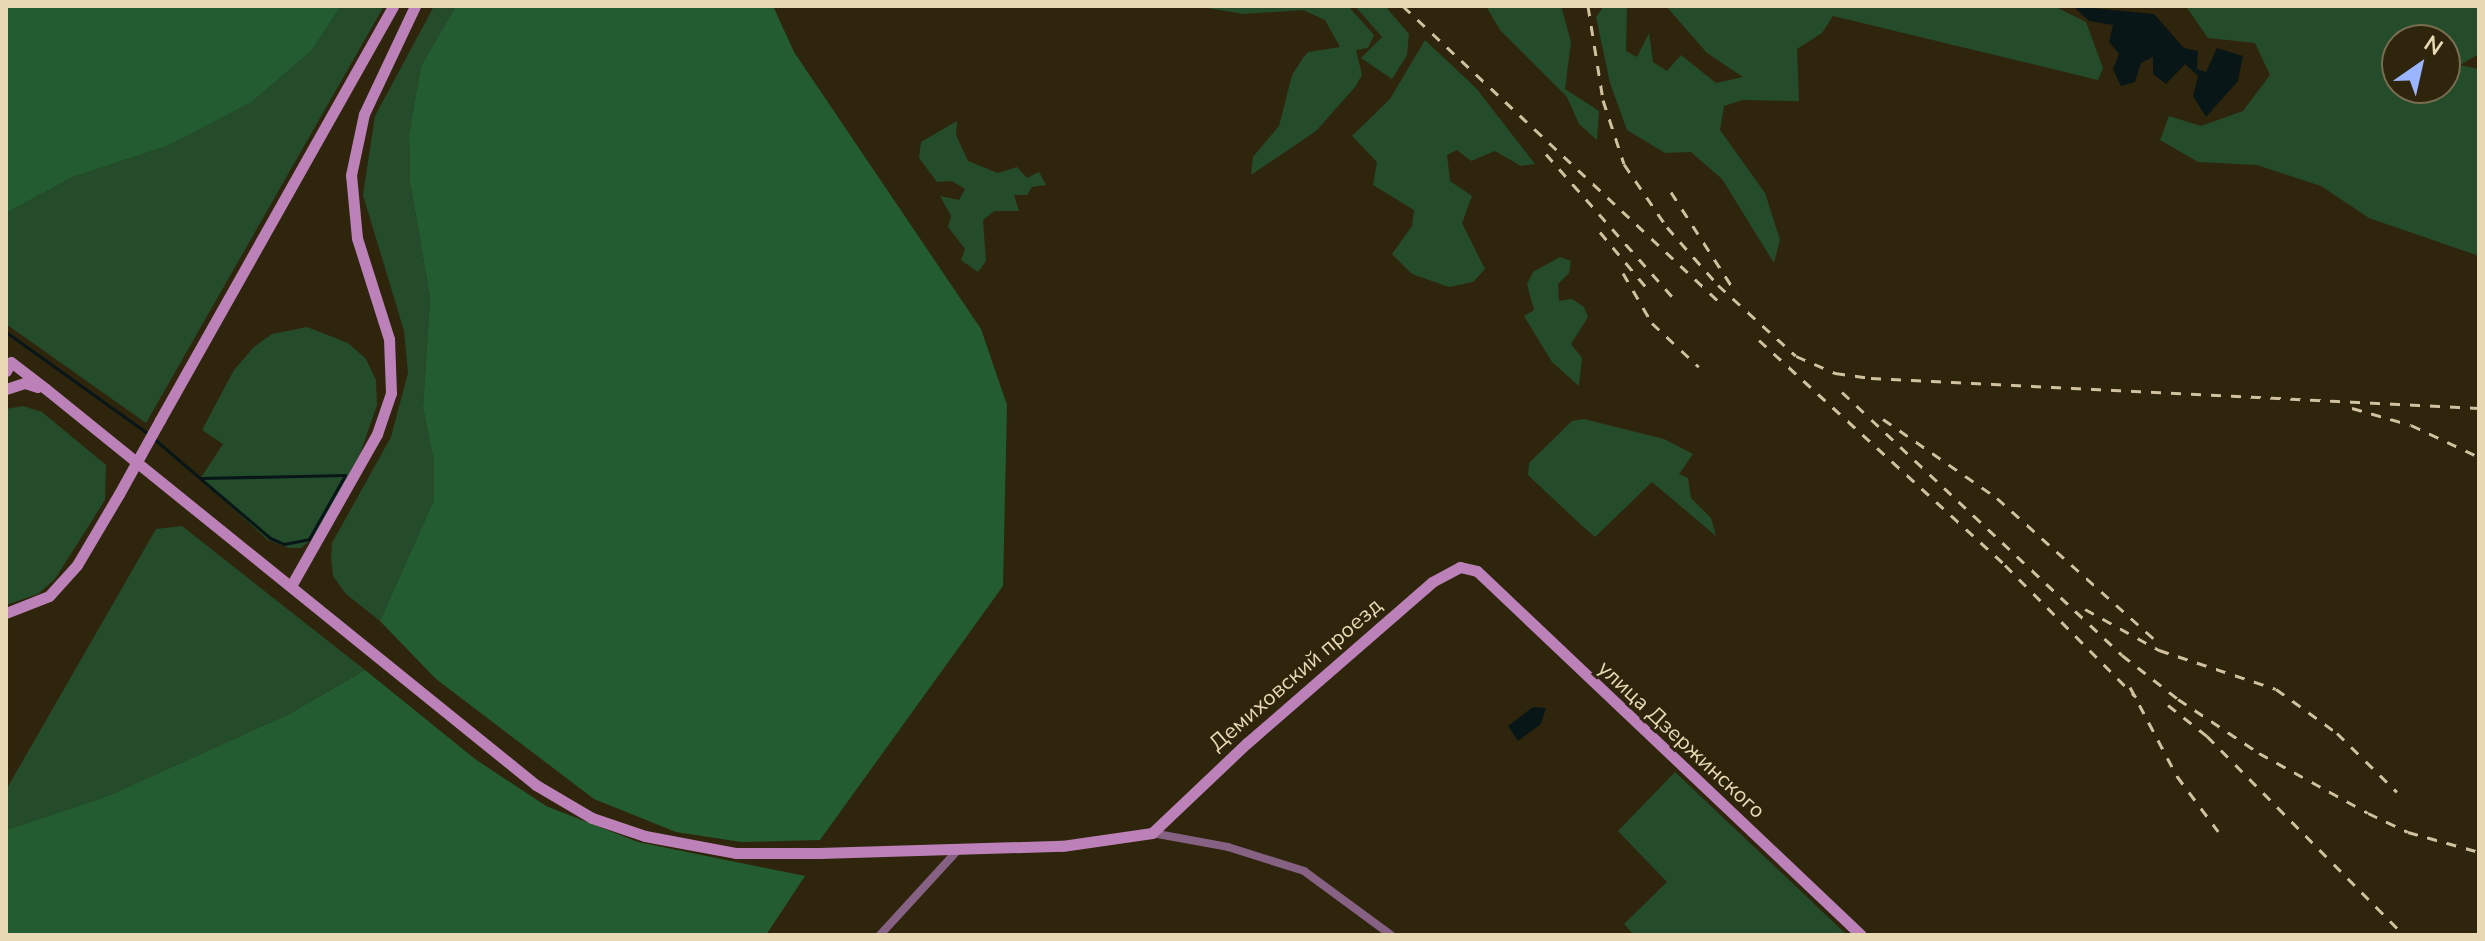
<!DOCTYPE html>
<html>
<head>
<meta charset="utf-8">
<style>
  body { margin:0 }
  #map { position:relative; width:2485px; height:941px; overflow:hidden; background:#2e250c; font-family:"Nunito Sans",sans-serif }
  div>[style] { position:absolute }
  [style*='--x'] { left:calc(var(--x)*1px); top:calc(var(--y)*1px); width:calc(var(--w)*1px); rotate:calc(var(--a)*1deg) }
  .green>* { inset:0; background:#244c2b }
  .forest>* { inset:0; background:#235c30 }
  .water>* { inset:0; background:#091618 }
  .stream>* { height:3px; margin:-1.5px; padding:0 1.5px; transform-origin:1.5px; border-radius:1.5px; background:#091618 }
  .minor>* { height:8px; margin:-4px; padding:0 4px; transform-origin:4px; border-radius:4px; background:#866183 }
  .secondary>* { height:11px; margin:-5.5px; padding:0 5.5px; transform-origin:5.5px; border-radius:5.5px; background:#bc81b9 }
  .rail>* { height:3px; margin-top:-1.5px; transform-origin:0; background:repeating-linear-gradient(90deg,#d0c29e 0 10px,transparent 0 20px) }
  .secondary-bridge>* { height:11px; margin:-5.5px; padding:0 5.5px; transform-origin:5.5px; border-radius:5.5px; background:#bc81b9 }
  span { translate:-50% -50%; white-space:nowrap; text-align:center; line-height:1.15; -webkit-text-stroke:6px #2e250c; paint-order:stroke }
  .street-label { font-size:22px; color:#e8d9b4 }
  .frame { position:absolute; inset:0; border:8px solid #e8d9b4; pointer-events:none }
  .north { position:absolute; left:2381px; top:24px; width:80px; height:80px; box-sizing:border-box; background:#2e250c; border:2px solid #786d4f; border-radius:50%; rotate:34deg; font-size:22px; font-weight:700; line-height:32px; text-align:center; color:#e8d9b4 }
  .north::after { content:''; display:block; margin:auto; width:28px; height:36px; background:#9ab5fd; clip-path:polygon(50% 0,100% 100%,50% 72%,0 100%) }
</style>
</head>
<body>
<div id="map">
  <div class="green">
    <div style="clip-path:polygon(341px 6px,384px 6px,146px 423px,6px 324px,6px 213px,73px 177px,167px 146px,312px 50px)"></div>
    <div style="clip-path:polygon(434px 6px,456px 6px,421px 66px,409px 134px,410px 182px,430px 297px,423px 408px,434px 462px,434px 500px,380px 621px,346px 594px,333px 576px,331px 558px,332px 543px,391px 437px,408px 373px,404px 331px,363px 195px,375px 116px)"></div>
    <div style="clip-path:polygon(1195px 6px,1348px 6px,1374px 35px,1368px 48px,1356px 50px,1362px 75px,1355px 87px,1316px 131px,1251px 175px,1253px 157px,1279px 126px,1292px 75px,1303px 58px,1308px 52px,1340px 47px,1325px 20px,1303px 10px,1244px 14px)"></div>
    <div style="clip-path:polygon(1355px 6px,1385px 6px,1409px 34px,1407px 55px,1392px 79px,1361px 58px,1382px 37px)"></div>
    <div style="clip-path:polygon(1486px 6px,1561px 6px,1571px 42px,1565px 89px,1599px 111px,1597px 140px,1579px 124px,1567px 97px,1500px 30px)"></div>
    <div style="clip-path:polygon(1604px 6px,1627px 6px,1626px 51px,1637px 57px,1649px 33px,1653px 62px,1667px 71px,1681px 55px,1716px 83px,1743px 77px,1707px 53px,1666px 6px,2054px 6px,2086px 22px,2103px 68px,2098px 80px,1833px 16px,1822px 33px,1797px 49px,1799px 101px,1743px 100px,1724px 106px,1720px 130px,1765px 193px,1780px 240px,1774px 263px,1722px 179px,1691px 152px,1665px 153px,1627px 130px,1610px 83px,1596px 17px)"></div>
    <div style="clip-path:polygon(evenodd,2149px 6px,2479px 6px,2479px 54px,2460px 65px,2479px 69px,2479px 256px,2369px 218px,2321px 186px,2257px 165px,2198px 162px,2160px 140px,2169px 116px,2201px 126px,2243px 111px,2270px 75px,2255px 43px,2208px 38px,2187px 8px,2149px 6px,2397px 40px,2445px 40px,2445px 88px,2397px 88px,2397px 40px)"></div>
    <div style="clip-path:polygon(1425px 40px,1476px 88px,1535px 164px,1521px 166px,1495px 151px,1471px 161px,1457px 150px,1447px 155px,1450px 181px,1472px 196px,1462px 223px,1485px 269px,1473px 282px,1449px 287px,1412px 274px,1392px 254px,1412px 226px,1414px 210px,1373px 185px,1377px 162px,1352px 136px,1390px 99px)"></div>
    <div style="clip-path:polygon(957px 121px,956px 135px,968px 161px,998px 173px,1017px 167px,1027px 178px,1039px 172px,1046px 185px,1032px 187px,1027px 195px,1014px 195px,1019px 211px,994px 211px,983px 220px,986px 261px,978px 272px,961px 260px,965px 249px,948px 227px,951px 216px,940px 196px,959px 200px,965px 189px,952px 181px,937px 182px,919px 158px,921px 142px)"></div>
    <div style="clip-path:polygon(1560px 257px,1571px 261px,1569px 273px,1558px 284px,1559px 301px,1572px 299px,1584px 307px,1588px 317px,1571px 344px,1582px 358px,1579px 386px,1552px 362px,1524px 316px,1534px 310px,1527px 284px,1533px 272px)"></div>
    <div style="clip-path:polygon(307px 327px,348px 343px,366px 359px,376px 380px,377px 405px,360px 454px,315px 536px,301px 548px,289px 548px,268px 540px,200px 479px,223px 444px,202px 430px,234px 370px,254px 347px,272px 334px)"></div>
    <div style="clip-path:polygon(23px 406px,42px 412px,106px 465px,105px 500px,55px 579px,38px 594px,6px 605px,6px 409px)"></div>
    <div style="clip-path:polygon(1584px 419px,1664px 439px,1693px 454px,1679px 474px,1688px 478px,1691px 498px,1711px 518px,1716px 536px,1652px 482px,1595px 537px,1579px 523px,1528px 475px,1529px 463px,1572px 421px)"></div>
    <div style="clip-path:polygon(182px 526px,365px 670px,289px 714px,108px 796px,6px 830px,6px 790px,156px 529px)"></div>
    <div style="clip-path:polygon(1675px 772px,1847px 935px,1634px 935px,1624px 924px,1667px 882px,1618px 831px)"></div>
  </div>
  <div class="forest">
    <div style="clip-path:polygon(6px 6px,341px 6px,312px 50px,251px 102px,167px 146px,73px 177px,6px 213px)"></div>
    <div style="clip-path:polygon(456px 6px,773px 6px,794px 52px,981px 329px,1007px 405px,1003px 586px,820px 840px,741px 842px,676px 832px,594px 799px,436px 679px,380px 621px,434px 500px,434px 462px,423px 408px,430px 297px,410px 182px,409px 134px,421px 66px)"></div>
    <div style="clip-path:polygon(365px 670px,475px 759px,546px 806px,638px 842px,805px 876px,766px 935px,6px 935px,6px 830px,108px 796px,289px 714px)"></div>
  </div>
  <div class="water">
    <div style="clip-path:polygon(2073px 6px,2154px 14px,2184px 48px,2198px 51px,2197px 69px,2206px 72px,2217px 48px,2243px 56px,2238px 81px,2206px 117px,2193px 96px,2198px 76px,2185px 64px,2166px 84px,2153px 74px,2153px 57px,2141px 63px,2135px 82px,2121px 86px,2113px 69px,2119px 54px,2109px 42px,2113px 25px,2089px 21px)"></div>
    <div style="clip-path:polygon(1533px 707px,1546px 708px,1541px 724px,1518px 741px,1508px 726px)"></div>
  </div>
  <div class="stream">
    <div style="--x:6;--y:332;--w:173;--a:35.6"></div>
    <div style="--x:153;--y:438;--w:154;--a:40.5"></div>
    <div style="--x:270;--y:538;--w:15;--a:23"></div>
    <div style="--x:284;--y:544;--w:25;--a:-11"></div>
    <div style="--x:309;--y:539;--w:73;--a:-60.6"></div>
    <div style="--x:345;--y:475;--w:144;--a:178.8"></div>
  </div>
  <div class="minor">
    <div style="--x:1152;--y:833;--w:77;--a:10.4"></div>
    <div style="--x:1228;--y:847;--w:80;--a:17.5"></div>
    <div style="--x:1304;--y:871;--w:108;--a:36.3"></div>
    <div style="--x:880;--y:935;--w:114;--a:-47.5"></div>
  </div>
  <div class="secondary">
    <div style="--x:6;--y:371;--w:10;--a:-61"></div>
    <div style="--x:11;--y:362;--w:44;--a:37.6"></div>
    <div style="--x:46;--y:389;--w:630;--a:38.94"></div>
    <div style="--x:536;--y:785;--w:65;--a:30.5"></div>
    <div style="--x:592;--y:818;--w:56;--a:18.8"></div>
    <div style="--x:645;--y:836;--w:93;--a:10.6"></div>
    <div style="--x:736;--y:853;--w:83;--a:0"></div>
    <div style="--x:819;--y:853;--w:243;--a:-1.7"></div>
    <div style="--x:1062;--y:846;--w:91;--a:-8.2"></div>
    <div style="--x:1152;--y:833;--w:131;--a:-43.5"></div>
    <div style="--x:1247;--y:743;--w:245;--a:-41"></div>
    <div style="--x:1432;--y:582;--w:32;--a:-28"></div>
    <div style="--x:1460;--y:567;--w:17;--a:13"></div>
    <div style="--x:1477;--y:571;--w:529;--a:43.47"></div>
    <div style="--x:6;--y:389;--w:20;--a:-18"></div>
    <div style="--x:25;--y:383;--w:13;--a:18"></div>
    <div style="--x:160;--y:420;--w:475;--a:-60.6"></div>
    <div style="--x:291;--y:586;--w:175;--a:-60.5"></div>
    <div style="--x:377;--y:434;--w:43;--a:-71.1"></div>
    <div style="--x:391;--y:393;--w:54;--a:-92.1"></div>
    <div style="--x:389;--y:339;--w:106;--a:-107.6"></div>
    <div style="--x:357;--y:238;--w:63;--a:-95.4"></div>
    <div style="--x:351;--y:175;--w:62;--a:-78"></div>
    <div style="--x:364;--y:114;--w:119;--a:-64.7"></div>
    <div style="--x:6;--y:613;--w:46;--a:-21.6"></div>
    <div style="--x:49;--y:596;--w:42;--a:-47.9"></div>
    <div style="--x:77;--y:565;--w:82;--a:-59.4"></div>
  </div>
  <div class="rail">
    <div style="--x:1403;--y:6;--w:432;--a:43.1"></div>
    <div style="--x:1588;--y:6;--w:95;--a:80.9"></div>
    <div style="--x:1603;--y:100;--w:67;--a:71.8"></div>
    <div style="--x:1624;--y:164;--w:76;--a:55.7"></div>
    <div style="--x:1667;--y:227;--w:77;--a:48.7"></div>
    <div style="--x:1718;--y:285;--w:105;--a:42.3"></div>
    <div style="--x:1796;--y:356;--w:43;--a:23.6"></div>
    <div style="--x:1835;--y:373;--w:36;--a:8"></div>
    <div style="--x:1871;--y:378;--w:609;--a:2.82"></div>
    <div style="--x:1546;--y:154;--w:196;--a:48.5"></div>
    <div style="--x:1671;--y:192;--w:120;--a:57.2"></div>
    <div style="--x:1600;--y:232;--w:72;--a:50.1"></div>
    <div style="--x:1623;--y:273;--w:58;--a:59.9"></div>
    <div style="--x:1652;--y:323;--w:64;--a:43.1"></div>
    <div style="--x:1759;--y:340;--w:333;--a:42.4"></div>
    <div style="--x:2005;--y:565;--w:186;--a:45.2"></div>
    <div style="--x:1842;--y:392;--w:384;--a:43.2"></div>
    <div style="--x:2122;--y:655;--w:71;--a:38.2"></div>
    <div style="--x:2178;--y:699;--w:97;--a:33.7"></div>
    <div style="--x:2259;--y:753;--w:124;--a:28.8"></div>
    <div style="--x:2368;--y:813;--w:44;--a:25.4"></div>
    <div style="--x:2408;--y:832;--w:74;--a:15.7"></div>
    <div style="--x:2352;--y:408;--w:61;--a:16.1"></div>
    <div style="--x:2411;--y:425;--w:75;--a:25.2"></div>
    <div style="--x:1883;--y:419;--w:139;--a:34.7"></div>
    <div style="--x:1997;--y:498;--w:210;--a:41.9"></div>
    <div style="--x:2085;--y:609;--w:85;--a:29"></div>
    <div style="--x:2159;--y:650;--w:123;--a:18.4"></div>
    <div style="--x:2276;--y:689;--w:75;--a:35.8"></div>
    <div style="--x:2337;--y:733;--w:84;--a:44.5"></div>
    <div style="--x:2130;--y:687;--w:101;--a:62.2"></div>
    <div style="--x:2177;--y:776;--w:69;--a:53.3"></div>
    <div style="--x:2168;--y:705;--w:50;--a:38.5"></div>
    <div style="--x:2207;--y:736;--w:280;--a:45.3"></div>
  </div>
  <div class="secondary-bridge">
    <div style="--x:119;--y:494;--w:85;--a:-61"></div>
  </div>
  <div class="street-label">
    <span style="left:1296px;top:675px;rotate:-41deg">Демиховский проезд</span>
    <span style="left:1681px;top:740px;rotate:43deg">улица Дзержинского</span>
  </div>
  <div class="frame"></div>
  <div class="north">N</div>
</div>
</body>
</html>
